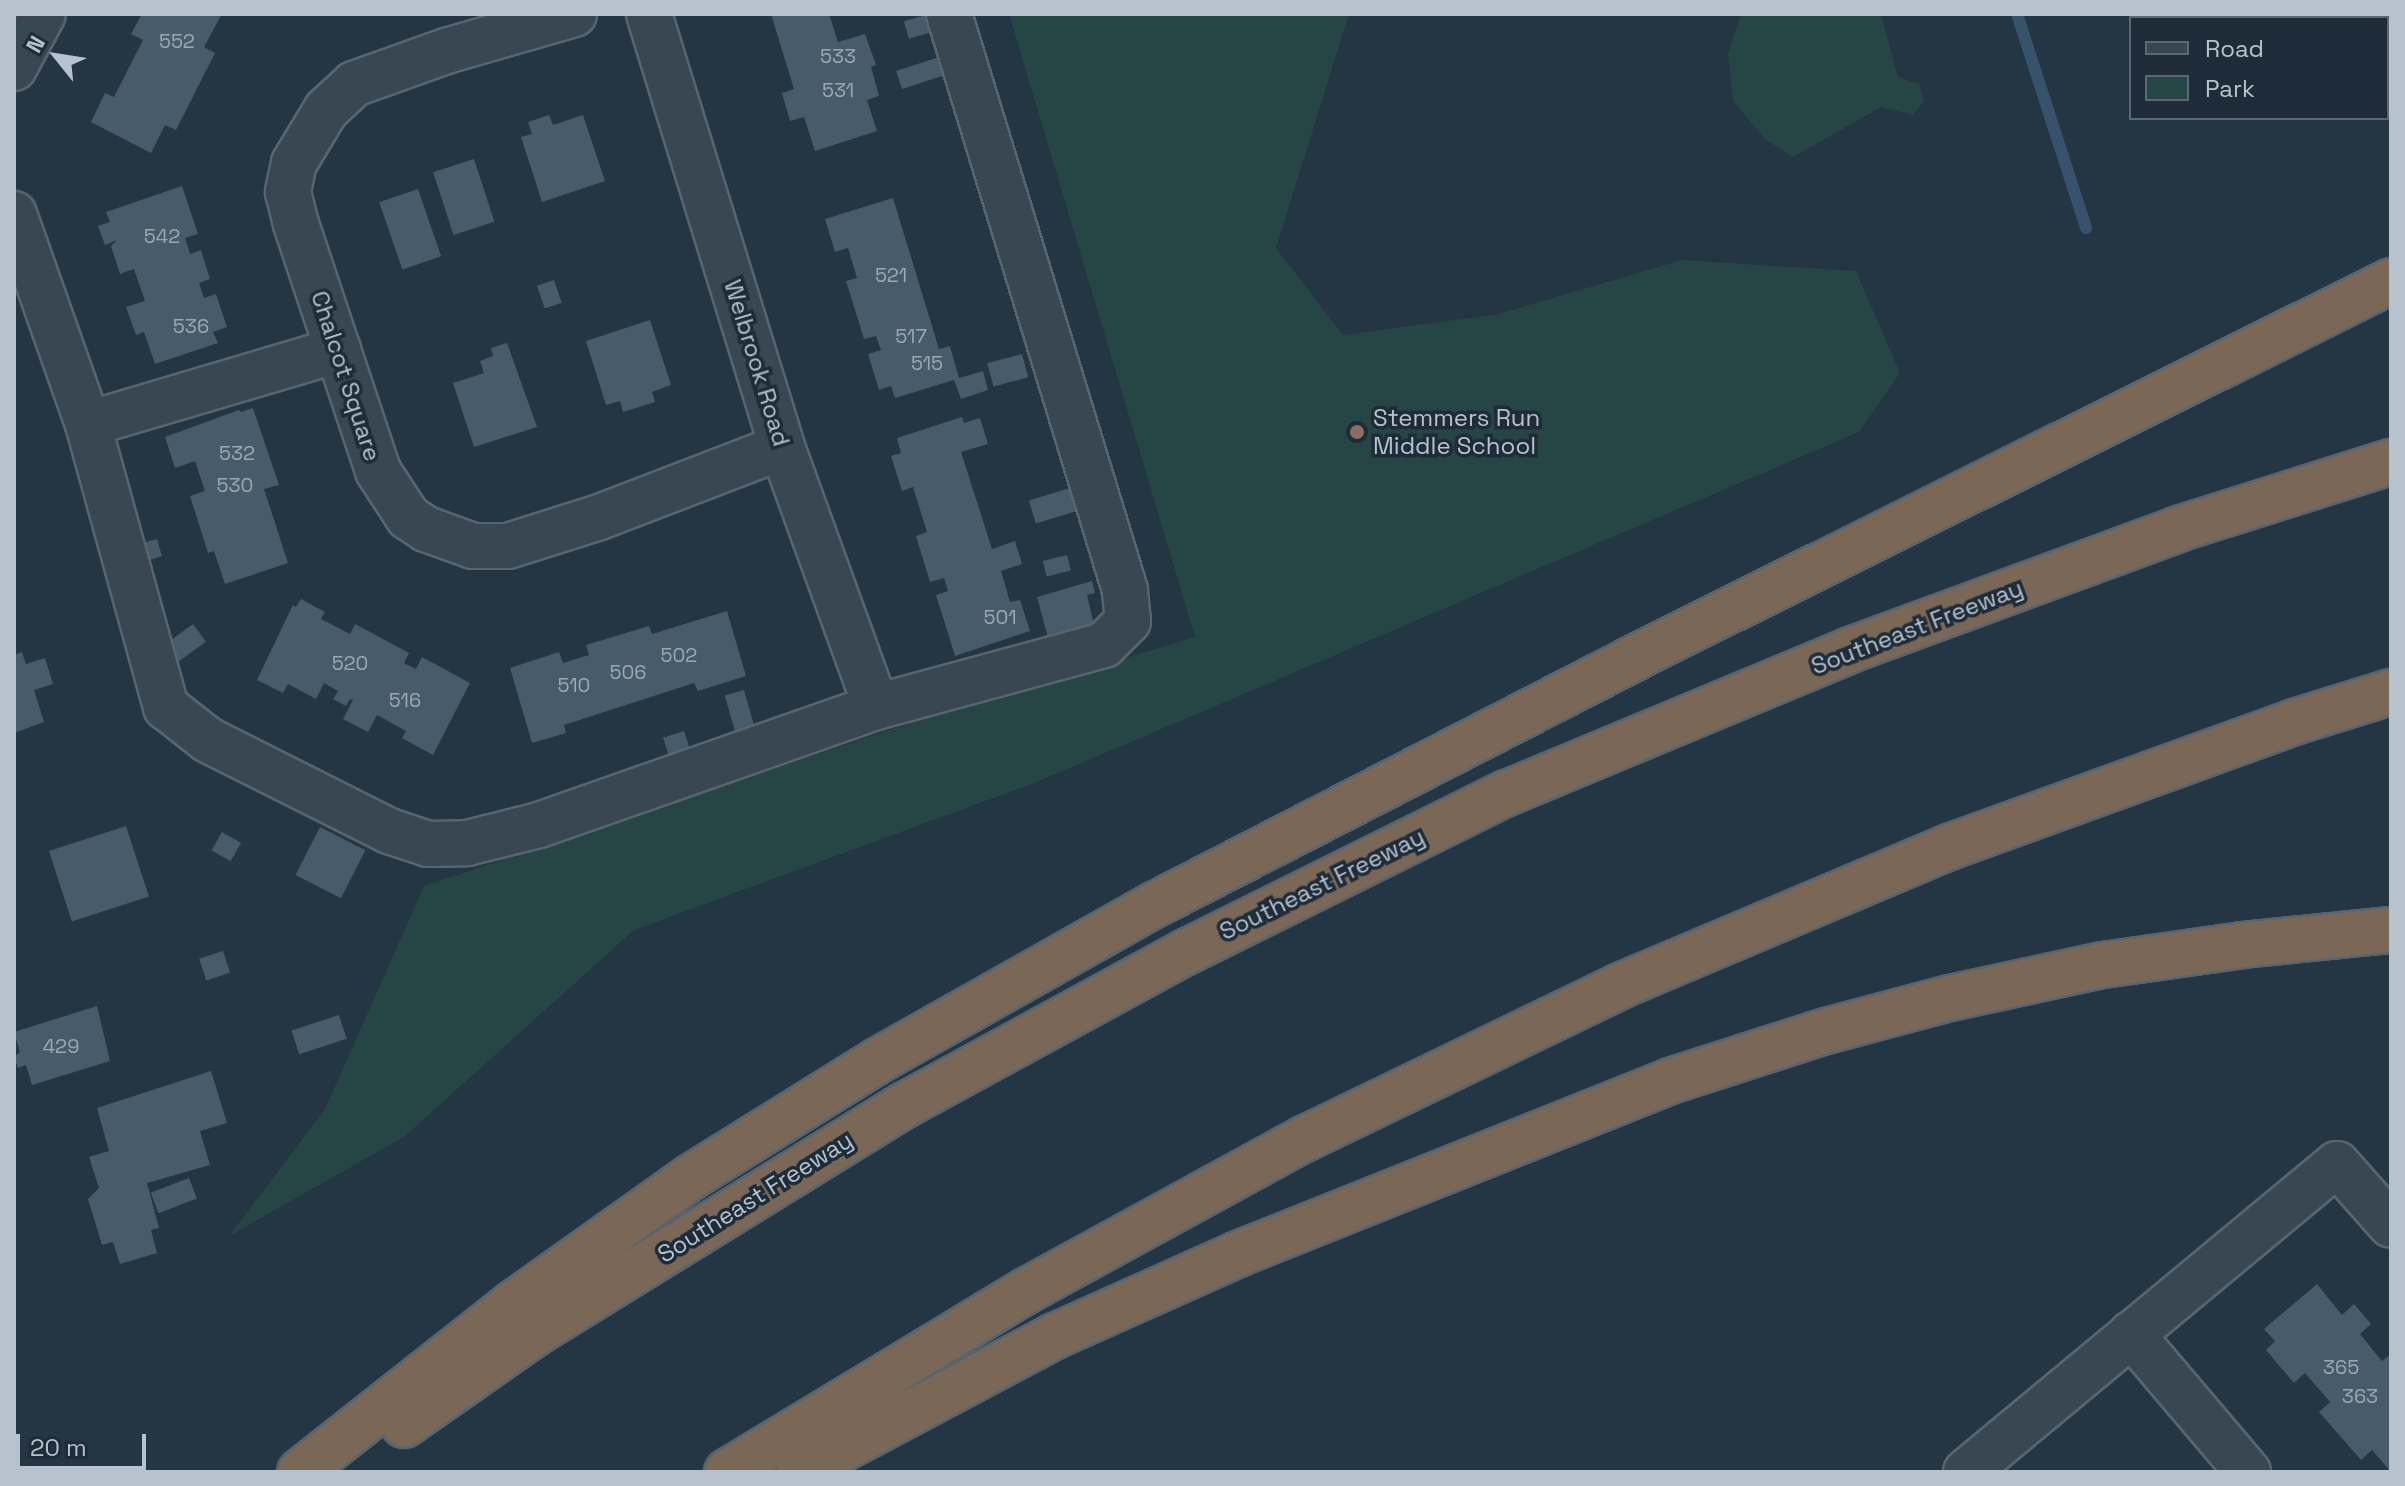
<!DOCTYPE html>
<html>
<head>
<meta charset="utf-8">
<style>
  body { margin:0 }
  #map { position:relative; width:2405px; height:1486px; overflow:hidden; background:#243544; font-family:"Space Grotesk",sans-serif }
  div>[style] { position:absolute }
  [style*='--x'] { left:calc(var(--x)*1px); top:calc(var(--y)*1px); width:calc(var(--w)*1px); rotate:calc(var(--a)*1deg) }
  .green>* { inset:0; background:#264545 }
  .stream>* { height:12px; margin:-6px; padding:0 6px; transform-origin:6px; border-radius:6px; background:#37536c }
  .building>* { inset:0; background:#485b6a; transform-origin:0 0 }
  .roads { filter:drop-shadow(2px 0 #576570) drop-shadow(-2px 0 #576570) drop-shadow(0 2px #576570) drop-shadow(0 -2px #576570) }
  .minor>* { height:44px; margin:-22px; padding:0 22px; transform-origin:22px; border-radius:22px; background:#394753 }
  .highway>* { height:44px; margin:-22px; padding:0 22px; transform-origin:22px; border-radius:22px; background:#7a6755 }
  .dots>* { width:22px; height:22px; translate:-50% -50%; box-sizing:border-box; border:4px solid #1e2c39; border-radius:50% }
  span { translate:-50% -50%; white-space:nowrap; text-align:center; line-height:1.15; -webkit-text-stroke:7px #1e2c39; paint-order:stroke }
  .number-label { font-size:20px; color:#9aa8b4 }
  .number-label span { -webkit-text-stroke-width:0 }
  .street-label { font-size:24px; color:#b6c2cd }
  .poi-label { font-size:24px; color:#b6c2cd }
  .left { translate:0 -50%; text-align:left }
  .frame { position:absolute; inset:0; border:16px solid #b6c2cd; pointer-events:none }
  .legend { position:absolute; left:2129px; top:16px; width:260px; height:104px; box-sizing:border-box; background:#1e2c39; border:2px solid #5b6874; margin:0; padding:10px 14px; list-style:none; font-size:24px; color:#b6c2cd }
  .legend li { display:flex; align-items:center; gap:16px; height:40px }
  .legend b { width:40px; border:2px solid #5b6874 }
  .north { position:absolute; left:16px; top:16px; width:80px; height:80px; -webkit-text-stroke:6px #1e2c39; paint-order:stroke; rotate:300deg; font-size:22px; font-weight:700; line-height:32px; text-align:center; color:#b6c2cd }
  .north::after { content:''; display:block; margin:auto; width:28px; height:36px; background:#b6c2cd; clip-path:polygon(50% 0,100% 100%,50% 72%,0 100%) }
  .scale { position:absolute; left:16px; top:1434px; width:130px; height:36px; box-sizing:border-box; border:4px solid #b6c2cd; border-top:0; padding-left:10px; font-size:24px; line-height:28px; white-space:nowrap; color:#b6c2cd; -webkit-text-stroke:6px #1e2c39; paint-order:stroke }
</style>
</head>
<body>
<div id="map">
  <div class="green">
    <div style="clip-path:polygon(1009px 14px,1349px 14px,1276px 248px,1343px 335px,1499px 314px,1682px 260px,1856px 271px,1900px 373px,1859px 432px,1037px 782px,634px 930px,404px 1137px,229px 1236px,325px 1109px,424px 886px,895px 728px,1195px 637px)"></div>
    <div style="clip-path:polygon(1741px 14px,1881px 14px,1898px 77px,1919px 84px,1924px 101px,1913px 115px,1881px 107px,1793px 157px,1766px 140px,1733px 101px,1728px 54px)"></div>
  </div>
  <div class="stream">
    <div style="--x:2017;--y:14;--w:225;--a:72.1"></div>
  </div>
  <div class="building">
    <div style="clip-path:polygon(142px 14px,222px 14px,204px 47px,215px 53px,176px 130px,165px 125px,151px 153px,91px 122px,105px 93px,114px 97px,143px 40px,131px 34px)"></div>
    <div style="clip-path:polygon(771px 14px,829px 14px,838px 42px,865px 34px,876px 65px,871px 67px,879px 96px,867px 100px,877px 131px,815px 151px,804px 117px,790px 121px,782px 93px,794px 89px)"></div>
    <div style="left:926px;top:15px;width:18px;height:23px;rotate:74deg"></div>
    <div style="left:939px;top:57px;width:19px;height:45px;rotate:72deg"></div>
    <div style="clip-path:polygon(549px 115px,553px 125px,583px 115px,605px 181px,542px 202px,521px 137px,532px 134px,528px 122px)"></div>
    <div style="left:474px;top:159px;width:66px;height:43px;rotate:72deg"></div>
    <div style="clip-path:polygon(182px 186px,198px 234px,185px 238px,190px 254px,201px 250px,210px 279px,199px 283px,204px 298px,216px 294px,227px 327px,213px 332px,218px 343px,155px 364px,144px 332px,136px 335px,126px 307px,145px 301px,134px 269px,120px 274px,111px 246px,117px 240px,105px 245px,98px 226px,110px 222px,106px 212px)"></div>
    <div style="left:418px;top:189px;width:71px;height:41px;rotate:71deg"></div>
    <div style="clip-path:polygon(893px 198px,939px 349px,950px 346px,959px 378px,983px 371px,988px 390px,961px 399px,954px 380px,895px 398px,891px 386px,879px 390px,868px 354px,881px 350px,876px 336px,864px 339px,846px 281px,857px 278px,848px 248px,835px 252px,825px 219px)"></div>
    <div style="left:554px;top:280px;width:24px;height:18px;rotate:71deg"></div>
    <div style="clip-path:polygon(650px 320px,671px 385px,652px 392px,655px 402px,623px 412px,620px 401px,606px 405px,586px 341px)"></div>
    <div style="clip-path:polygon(507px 343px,537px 427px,474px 447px,453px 383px,484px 373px,480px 361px,493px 356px,491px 348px)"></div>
    <div style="left:1022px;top:354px;width:24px;height:36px;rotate:75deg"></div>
    <div style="clip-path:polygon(253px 408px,279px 485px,264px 489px,288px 563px,225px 584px,214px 551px,208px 553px,190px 496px,205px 491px,195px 461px,175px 468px,165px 437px,239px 410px,241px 412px)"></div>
    <div style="clip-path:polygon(962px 417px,964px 423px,980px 418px,988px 444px,961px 452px,992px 549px,1015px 541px,1022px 564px,1001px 571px,1010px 602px,1020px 600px,1030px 631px,955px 656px,936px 595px,948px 591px,944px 578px,930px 582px,916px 536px,927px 532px,913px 487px,902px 491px,891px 456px,901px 453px,897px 438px)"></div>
    <div style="left:1070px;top:488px;width:24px;height:43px;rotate:73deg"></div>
    <div style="left:157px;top:539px;width:18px;height:23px;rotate:74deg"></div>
    <div style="left:1067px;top:555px;width:16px;height:25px;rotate:76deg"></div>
    <div style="clip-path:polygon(1092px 581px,1095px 593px,1087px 595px,1094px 625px,1048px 638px,1037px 597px)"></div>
    <div style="clip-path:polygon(301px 599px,325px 612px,321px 619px,350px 634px,355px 624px,409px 653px,404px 663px,416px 669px,422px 657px,470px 683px,433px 755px,402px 738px,406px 731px,377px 715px,368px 732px,343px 719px,353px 700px,350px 699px,346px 706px,333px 699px,338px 691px,324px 683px,316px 699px,288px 684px,283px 693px,257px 680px,293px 605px,296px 607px)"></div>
    <div style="clip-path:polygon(727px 611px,746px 676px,698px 691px,694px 683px,564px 725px,566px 733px,532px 743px,510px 668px,559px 652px,563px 663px,589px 655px,586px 645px,649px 626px,652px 634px)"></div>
    <div style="left:193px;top:624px;width:22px;height:33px;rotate:54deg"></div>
    <div style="clip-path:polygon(22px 652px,26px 664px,45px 658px,53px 684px,34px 690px,44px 722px,14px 733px,14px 655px)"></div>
    <div style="left:744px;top:690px;width:40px;height:20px;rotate:74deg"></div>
    <div style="left:684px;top:731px;width:28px;height:22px;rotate:72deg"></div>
    <div style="left:126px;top:826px;width:74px;height:81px;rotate:72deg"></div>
    <div style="left:320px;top:827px;width:51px;height:54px;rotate:27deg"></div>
    <div style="left:222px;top:832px;width:22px;height:21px;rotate:30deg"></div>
    <div style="left:223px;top:951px;width:23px;height:25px;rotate:72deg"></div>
    <div style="clip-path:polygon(97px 1006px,110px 1061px,32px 1085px,26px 1065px,18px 1068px,14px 1057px,20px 1052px,14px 1032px)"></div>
    <div style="left:339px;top:1015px;width:25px;height:50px;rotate:72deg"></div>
    <div style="clip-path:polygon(211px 1071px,227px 1123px,200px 1131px,210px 1165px,147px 1183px,159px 1228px,151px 1230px,157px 1253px,120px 1264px,113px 1242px,102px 1245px,88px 1199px,99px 1188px,89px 1157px,109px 1151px,97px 1108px)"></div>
    <div style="left:189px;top:1178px;width:22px;height:41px;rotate:69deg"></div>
    <div style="clip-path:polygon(2317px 1284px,2342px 1315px,2354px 1304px,2371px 1324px,2360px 1334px,2382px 1361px,2391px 1354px,2391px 1472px,2372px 1450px,2361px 1460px,2319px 1412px,2330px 1402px,2305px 1373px,2294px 1383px,2266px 1350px,2275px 1341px,2264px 1329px)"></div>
  </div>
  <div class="roads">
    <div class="minor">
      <div style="--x:574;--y:14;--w:130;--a:163.9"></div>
      <div style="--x:449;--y:50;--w:101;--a:160.3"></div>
      <div style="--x:354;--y:84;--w:38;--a:137"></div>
      <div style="--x:326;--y:110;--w:62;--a:121.1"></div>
      <div style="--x:294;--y:163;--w:30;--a:102"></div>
      <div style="--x:288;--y:192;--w:33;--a:76"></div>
      <div style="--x:296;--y:224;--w:260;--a:71.6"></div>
      <div style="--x:378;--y:471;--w:55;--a:56.9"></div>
      <div style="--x:408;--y:517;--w:22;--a:34"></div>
      <div style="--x:426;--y:529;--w:50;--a:19.9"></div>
      <div style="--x:473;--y:546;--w:35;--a:0"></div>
      <div style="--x:508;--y:546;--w:93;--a:-17.5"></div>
      <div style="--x:597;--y:518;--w:198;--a:-21"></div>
      <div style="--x:649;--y:14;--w:453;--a:72.9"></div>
      <div style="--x:782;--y:447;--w:276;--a:70.1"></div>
      <div style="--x:14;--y:68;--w:61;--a:-61.8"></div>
      <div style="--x:14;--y:214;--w:223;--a:70.6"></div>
      <div style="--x:88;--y:424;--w:294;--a:74.6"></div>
      <div style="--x:166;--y:707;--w:53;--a:38.2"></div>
      <div style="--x:208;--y:740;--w:203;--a:26.7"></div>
      <div style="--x:389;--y:831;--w:41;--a:18.4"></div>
      <div style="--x:428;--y:844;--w:39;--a:-1"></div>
      <div style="--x:467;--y:843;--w:74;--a:-14"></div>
      <div style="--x:539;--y:825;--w:357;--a:-19.3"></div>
      <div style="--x:876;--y:707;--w:236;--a:-15.2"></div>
      <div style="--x:1104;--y:645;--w:34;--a:-45"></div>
      <div style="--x:1128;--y:621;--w:31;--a:-96"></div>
      <div style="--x:1125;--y:590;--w:602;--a:-106.99"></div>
      <div style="--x:88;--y:424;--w:261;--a:-16.5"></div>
      <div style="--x:2131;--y:1334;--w:181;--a:49.7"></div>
      <div style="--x:1966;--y:1472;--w:482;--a:-39.7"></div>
      <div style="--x:2337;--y:1164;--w:81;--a:48.5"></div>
    </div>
    <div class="highway">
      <div style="--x:404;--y:1425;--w:162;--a:-35"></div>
      <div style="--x:537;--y:1332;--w:432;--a:-31.7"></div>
      <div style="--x:905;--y:1105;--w:320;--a:-28.6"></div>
      <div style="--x:1186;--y:952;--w:358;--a:-26.4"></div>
      <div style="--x:1507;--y:793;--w:372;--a:-22.6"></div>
      <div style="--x:1850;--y:650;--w:350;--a:-20.2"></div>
      <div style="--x:2178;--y:529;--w:223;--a:-17.5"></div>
      <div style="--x:300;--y:1472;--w:273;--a:-38.3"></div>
      <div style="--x:514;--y:1303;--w:217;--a:-35.4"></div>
      <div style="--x:691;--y:1177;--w:219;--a:-31.9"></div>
      <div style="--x:877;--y:1061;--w:320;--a:-29.4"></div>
      <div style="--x:1156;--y:904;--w:553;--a:-27.21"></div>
      <div style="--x:1648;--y:651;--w:830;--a:-26.47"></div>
      <div style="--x:727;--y:1472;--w:350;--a:-31.2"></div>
      <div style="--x:1026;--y:1291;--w:317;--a:-28.7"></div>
      <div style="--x:1304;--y:1139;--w:351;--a:-25.8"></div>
      <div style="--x:1620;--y:986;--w:357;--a:-22.9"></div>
      <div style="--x:1949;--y:847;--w:367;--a:-19.9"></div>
      <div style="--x:2294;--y:722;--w:102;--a:-17.2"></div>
      <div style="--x:799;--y:1472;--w:290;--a:-28"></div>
      <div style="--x:1055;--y:1336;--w:201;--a:-24.1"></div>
      <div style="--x:1238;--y:1254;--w:465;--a:-21.8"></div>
      <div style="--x:1670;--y:1081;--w:164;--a:-17.8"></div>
      <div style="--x:1826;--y:1031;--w:128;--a:-14.9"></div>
      <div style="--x:1950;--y:998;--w:157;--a:-12.2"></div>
      <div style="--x:2103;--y:965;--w:141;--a:-8.1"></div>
      <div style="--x:2243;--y:945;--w:149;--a:-5.8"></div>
    </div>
  </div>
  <div class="dots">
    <div style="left:1357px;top:432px;background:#8d6e63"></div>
  </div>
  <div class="number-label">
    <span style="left:177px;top:41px">552</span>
    <span style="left:838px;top:56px">533</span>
    <span style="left:838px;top:90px">531</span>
    <span style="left:162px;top:236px">542</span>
    <span style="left:891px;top:275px">521</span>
    <span style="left:191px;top:326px">536</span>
    <span style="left:911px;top:336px">517</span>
    <span style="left:927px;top:363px">515</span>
    <span style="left:237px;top:453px">532</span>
    <span style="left:235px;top:485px">530</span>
    <span style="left:1000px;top:617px">501</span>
    <span style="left:679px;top:655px">502</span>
    <span style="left:350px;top:663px">520</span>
    <span style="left:628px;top:672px">506</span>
    <span style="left:574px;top:685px">510</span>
    <span style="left:405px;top:700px">516</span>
    <span style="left:61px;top:1046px">429</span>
    <span style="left:2341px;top:1367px">365</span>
    <span style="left:2360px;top:1396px">363</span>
  </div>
  <div class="street-label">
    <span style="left:757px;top:363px;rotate:73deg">Welbrook Road</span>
    <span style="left:346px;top:376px;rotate:72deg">Chalcot Square</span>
    <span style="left:1917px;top:627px;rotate:-21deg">Southeast Freeway</span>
    <span style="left:1322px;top:884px;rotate:-26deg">Southeast Freeway</span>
    <span style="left:755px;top:1197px;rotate:-32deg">Southeast Freeway</span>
  </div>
  <div class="poi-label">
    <span class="left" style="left:1373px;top:432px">Stemmers Run<br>Middle School</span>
  </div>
  <div class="frame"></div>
  <ul class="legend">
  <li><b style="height:10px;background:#394753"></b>Road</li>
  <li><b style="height:22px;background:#264545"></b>Park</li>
  </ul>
  <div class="north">N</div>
  <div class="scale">20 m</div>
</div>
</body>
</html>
